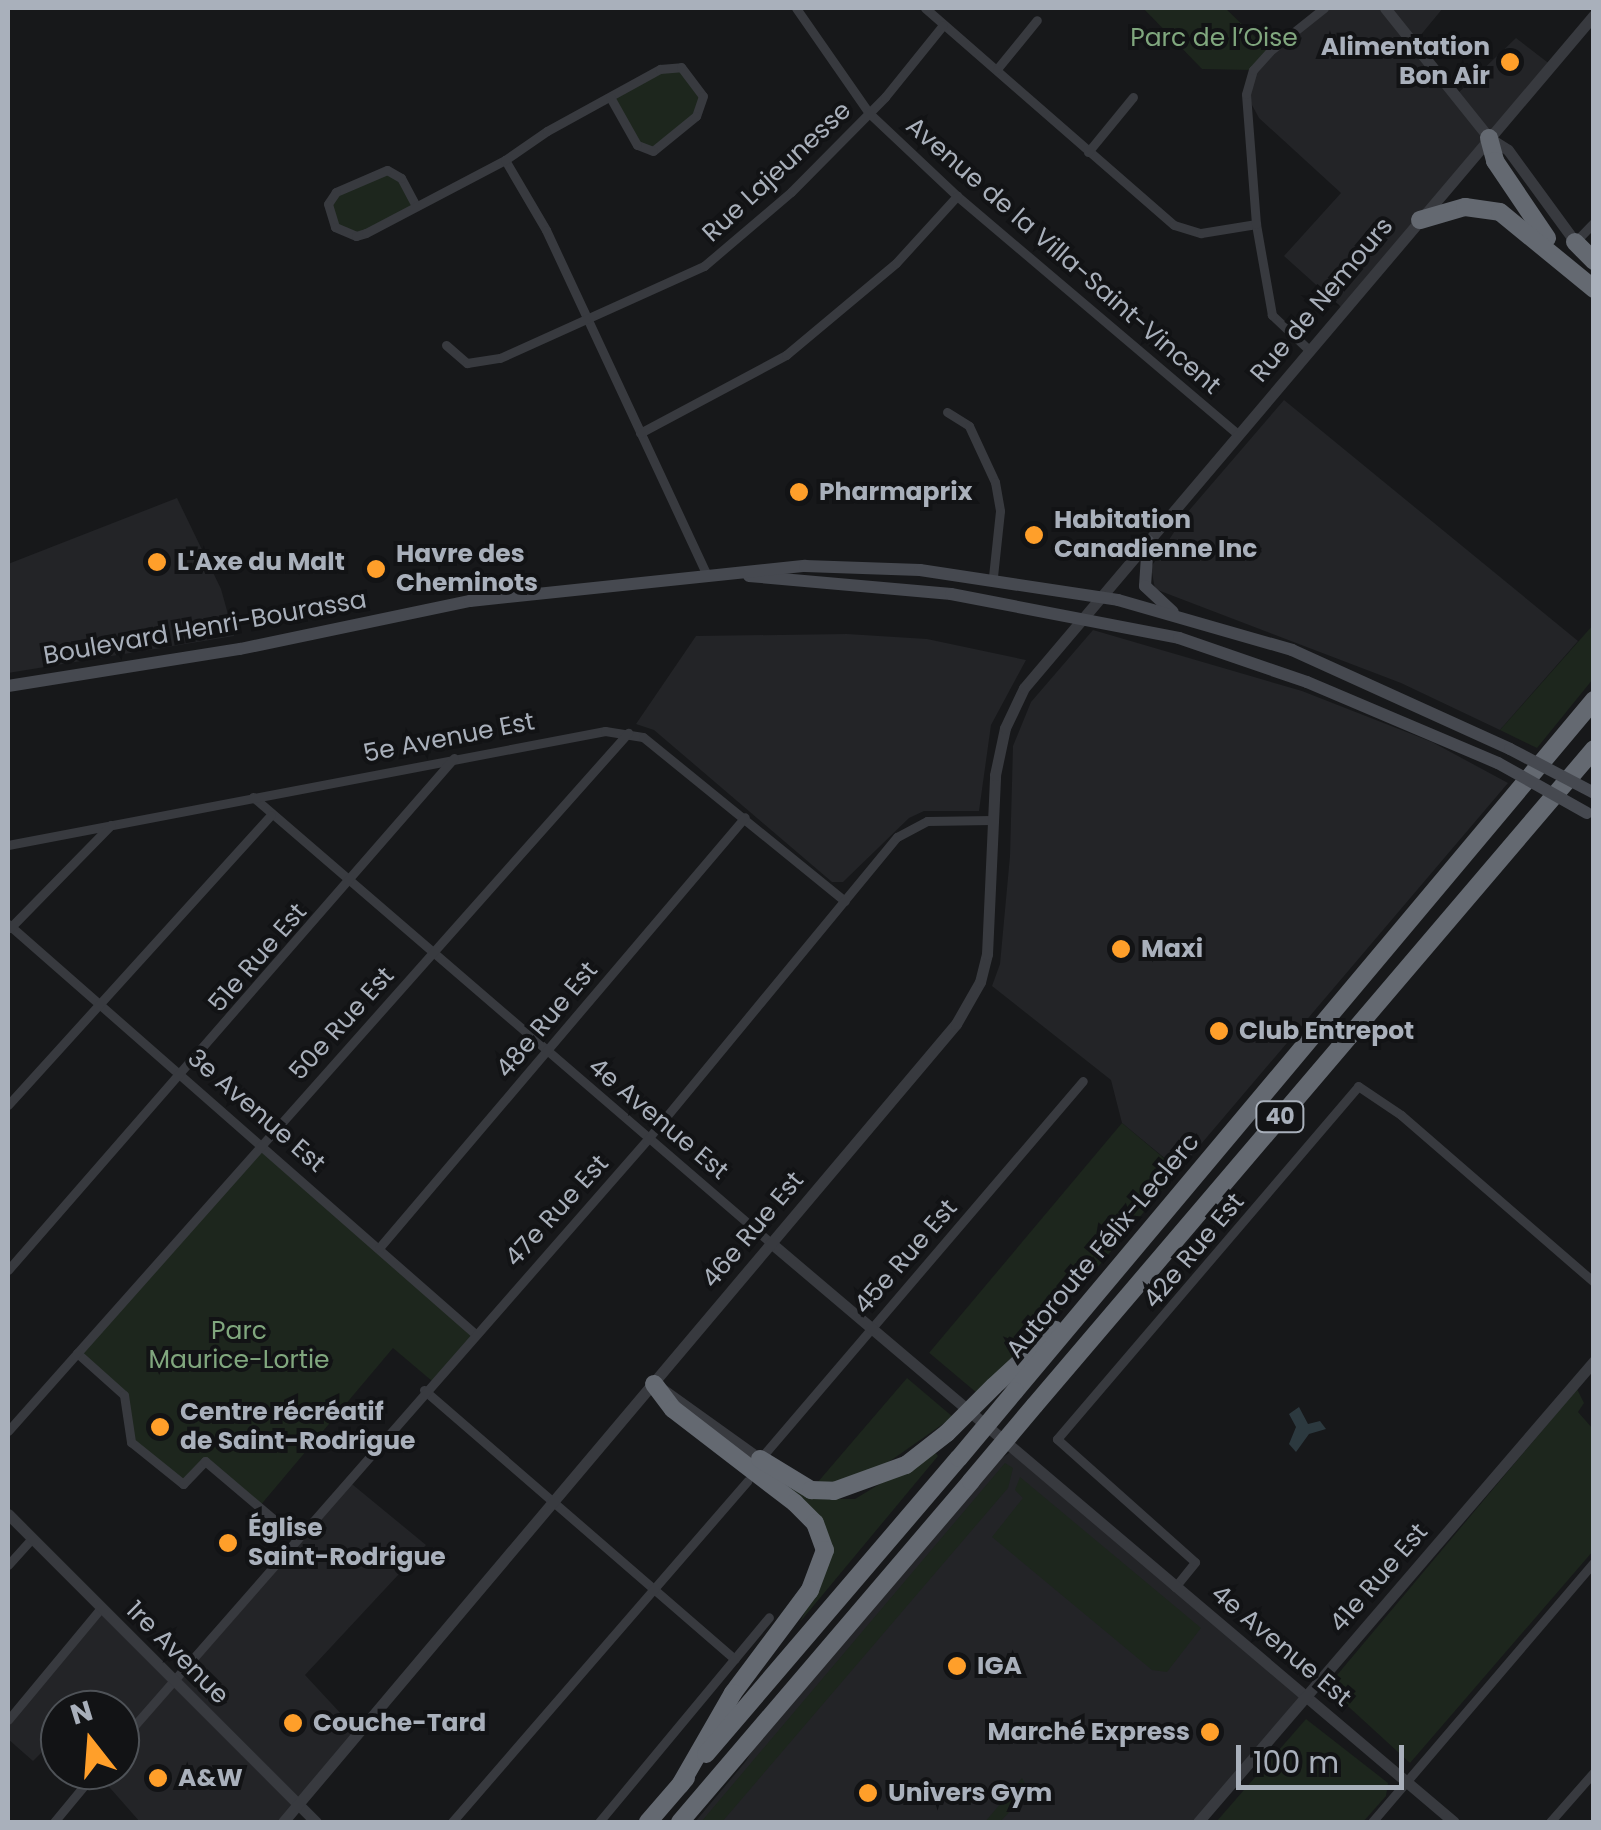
<!DOCTYPE html>
<html>
<head>
<meta charset="utf-8">
<style>
  body { margin:0 }
  #map { position:relative; width:1601px; height:1830px; overflow:hidden; background:#17181a; font-family:Poppins,sans-serif }
  div>[style] { position:absolute }
  [style*='--x'] { left:calc(var(--x)*1px); top:calc(var(--y)*1px); width:calc(var(--w)*1px); rotate:calc(var(--a)*1deg) }
  .built>* { inset:0; background:#232427 }
  .green>* { inset:0; background:#1d261d; transform-origin:0 0 }
  .water>* { inset:0; background:#2c393f }
  .minor>* { height:9px; margin:-4.5px; padding:0 4.5px; transform-origin:4.5px; border-radius:4.5px; background:#383a3f }
  .tertiary>* { height:11px; margin:-5.5px; padding:0 5.5px; transform-origin:5.5px; border-radius:5.5px; background:#383a3f }
  .secondary>* { height:12px; margin:-6px; padding:0 6px; transform-origin:6px; border-radius:6px; background:#464950 }
  .motorway>* { height:18px; margin:-9px; padding:0 9px; transform-origin:9px; border-radius:9px; background:#646971 }
  .secondary-bridge>* { height:12px; margin:-6px; padding:0 6px; transform-origin:6px; border-radius:6px; background:#464950 }
  .motorway-bridge>* { height:18px; margin:-9px; padding:0 9px; transform-origin:9px; border-radius:9px; background:#646971 }
  .dots>* { width:28px; height:28px; translate:-50% -50%; box-sizing:border-box; border:5px solid #121315; border-radius:50% }
  span { translate:-50% -50%; white-space:nowrap; text-align:center; line-height:1.15; -webkit-text-stroke:8px #121315; paint-order:stroke }
  .shield-label span { padding:2px 8px; background:#121315; border:2px solid; border-radius:8px; -webkit-text-stroke-width:0 }
  .shield-label { font-size:22px; color:#a9b0bb; font-weight:700 }
  .park-label { font-size:25px; color:#80a77e }
  .poi-label { font-size:25px; color:#a9b0bb; font-weight:700 }
  .right { translate:-100% -50%; text-align:right }
  .left { translate:0 -50%; text-align:left }
  .street-label { font-size:25px; color:#a9b0bb }
  .frame { position:absolute; inset:0; border:10px solid #a9b0bb; pointer-events:none }
  .north { position:absolute; left:40px; top:1690px; width:100px; height:100px; box-sizing:border-box; background:#121315; border:2px solid #4e5257; border-radius:50%; rotate:343deg; font-size:28px; font-weight:700; line-height:40px; text-align:center; color:#a9b0bb }
  .north::after { content:''; display:block; margin:auto; width:35px; height:45px; background:#ff9f2a; clip-path:polygon(50% 0,100% 100%,50% 72%,0 100%) }
  .scale { position:absolute; left:1236px; top:1745px; width:168px; height:45px; box-sizing:border-box; border:5px solid #a9b0bb; border-top:0; padding-left:12px; font-size:30px; line-height:35px; white-space:nowrap; color:#a9b0bb; -webkit-text-stroke:8px #121315; paint-order:stroke }
</style>
</head>
<body>
<div id="map">
  <div class="built">
    <div style="clip-path:polygon(1324px 8px,1443px 8px,1415px 42px,1456px 95px,1516px 38px,1551px 65px,1343px 309px,1284px 256px,1341px 193px,1259px 118px,1246px 94px,1253px 70px)"></div>
    <div style="clip-path:polygon(1284px 400px,1578px 641px,1500px 730px,1401px 683px,1155px 589px,1151px 567px,1186px 514px)"></div>
    <div style="clip-path:polygon(177px 498px,221px 589px,234px 636px,8px 673px,8px 564px)"></div>
    <div style="clip-path:polygon(1093px 630px,1302px 691px,1432px 742px,1508px 783px,1179px 1170px,1122px 1123px,1111px 1080px,992px 986px,1000px 964px,1010px 856px,1013px 746px,1031px 702px)"></div>
    <div style="clip-path:polygon(847px 634px,927px 639px,1026px 660px,991px 725px,979px 811px,924px 811px,909px 818px,843px 882px,832px 882px,654px 730px,636px 724px,696px 636px)"></div>
    <div style="clip-path:polygon(1013px 1450px,1306px 1696px,1201px 1822px,695px 1822px,746px 1761px,775px 1712px,971px 1481px)"></div>
    <div style="clip-path:polygon(347px 1480px,426px 1545px,305px 1675px,357px 1731px,283px 1822px,140px 1822px,96px 1772px,84px 1786px,67px 1770px,120px 1770px,120px 1710px,60px 1710px,60px 1763px,45px 1749px,33px 1761px,8px 1739px,8px 1720px,101px 1608px,171px 1678px)"></div>
  </div>
  <div class="green">
    <div style="clip-path:polygon(1143px 8px,1225px 8px,1270px 51px,1253px 70px,1202px 69px)"></div>
    <div style="clip-path:polygon(660px 69px,689px 73px,702px 104px,664px 147px,643px 150px,610px 97px)"></div>
    <div style="clip-path:polygon(394px 172px,416px 206px,366px 233px,341px 234px,330px 197px)"></div>
    <div style="clip-path:polygon(1593px 625px,1593px 679px,1537px 748px,1500px 730px)"></div>
    <div style="left:1122px;top:1123px;width:74px;height:300px;rotate:40deg"></div>
    <div style="clip-path:polygon(260px 1146px,474px 1333px,432px 1381px,393px 1348px,259px 1507px,205px 1461px,183px 1484px,131px 1442px,124px 1395px,77px 1353px)"></div>
    <div style="clip-path:polygon(907px 1378px,953px 1417px,863px 1480px,817px 1483px)"></div>
    <div style="clip-path:polygon(1577px 1389px,1584px 1403px,1578px 1412px,1593px 1429px,1593px 1551px,1410px 1763px,1327px 1687px)"></div>
    <div style="clip-path:polygon(934px 1451px,938px 1456px,800px 1622px,827px 1565px,783px 1482px,819px 1499px,855px 1499px)"></div>
    <div style="clip-path:polygon(1005px 1463px,1013px 1468px,1008px 1488px,722px 1822px,701px 1822px)"></div>
    <div style="clip-path:polygon(1020px 1477px,1201px 1628px,1167px 1672px,1152px 1670px,992px 1537px,1023px 1498px,1015px 1490px)"></div>
    <div style="clip-path:polygon(1306px 1719px,1388px 1783px,1386px 1796px,1363px 1822px,1216px 1822px)"></div>
    <div style="clip-path:polygon(1022px 1778px,1029px 1791px,1000px 1822px,985px 1822px)"></div>
  </div>
  <div class="water">
    <div style="clip-path:polygon(1299px 1407px,1308px 1424px,1320px 1421px,1326px 1429px,1309px 1434px,1296px 1452px,1289px 1444px,1296px 1427px,1289px 1414px)"></div>
  </div>
  <div class="minor">
    <div style="--x:796;--y:8;--w:128;--a:55.2"></div>
    <div style="--x:869;--y:113;--w:121;--a:43.3"></div>
    <div style="--x:957;--y:196;--w:368;--a:40.3"></div>
    <div style="--x:925;--y:8;--w:330;--a:41.1"></div>
    <div style="--x:1174;--y:225;--w:28;--a:17"></div>
    <div style="--x:1201;--y:233;--w:56;--a:-9.3"></div>
    <div style="--x:997;--y:69;--w:63;--a:-50.8"></div>
    <div style="--x:1088;--y:152;--w:71;--a:-50.7"></div>
    <div style="--x:505;--y:160;--w:81;--a:59.6"></div>
    <div style="--x:546;--y:230;--w:378;--a:65"></div>
    <div style="--x:416;--y:206;--w:32;--a:-118"></div>
    <div style="--x:401;--y:178;--w:16;--a:-150"></div>
    <div style="--x:387;--y:170;--w:56;--a:156.7"></div>
    <div style="--x:336;--y:192;--w:14;--a:124"></div>
    <div style="--x:328;--y:204;--w:24;--a:73"></div>
    <div style="--x:335;--y:227;--w:23;--a:23"></div>
    <div style="--x:356;--y:236;--w:10;--a:-17"></div>
    <div style="--x:366;--y:233;--w:157;--a:-27.7"></div>
    <div style="--x:505;--y:160;--w:51;--a:-34.6"></div>
    <div style="--x:547;--y:131;--w:129;--a:-28.8"></div>
    <div style="--x:660;--y:69;--w:21;--a:-5"></div>
    <div style="--x:681;--y:67;--w:36;--a:53"></div>
    <div style="--x:703;--y:96;--w:21;--a:109"></div>
    <div style="--x:696;--y:116;--w:55;--a:140.9"></div>
    <div style="--x:653;--y:151;--w:17;--a:-159"></div>
    <div style="--x:637;--y:145;--w:55;--a:-119.4"></div>
    <div style="--x:1575;--y:242;--w:28;--a:-46"></div>
    <div style="--x:446;--y:345;--w:28;--a:41"></div>
    <div style="--x:467;--y:363;--w:33;--a:-9"></div>
    <div style="--x:500;--y:358;--w:224;--a:-24.3"></div>
    <div style="--x:704;--y:266;--w:114;--a:-40.4"></div>
    <div style="--x:791;--y:192;--w:134;--a:-45.3"></div>
    <div style="--x:885;--y:97;--w:92;--a:-51.1"></div>
    <div style="--x:1308;--y:349;--w:50;--a:-136.6"></div>
    <div style="--x:1272;--y:315;--w:92;--a:-100"></div>
    <div style="--x:1256;--y:224;--w:130;--a:-94.4"></div>
    <div style="--x:1246;--y:94;--w:25;--a:-74"></div>
    <div style="--x:1253;--y:70;--w:25;--a:-48"></div>
    <div style="--x:1270;--y:51;--w:69;--a:-38.5"></div>
    <div style="--x:947;--y:412;--w:26;--a:32"></div>
    <div style="--x:969;--y:426;--w:62;--a:65.1"></div>
    <div style="--x:995;--y:482;--w:29;--a:80"></div>
    <div style="--x:1000;--y:511;--w:66;--a:96.1"></div>
    <div style="--x:640;--y:433;--w:166;--a:-28.1"></div>
    <div style="--x:786;--y:355;--w:143;--a:-39.9"></div>
    <div style="--x:896;--y:263;--w:91;--a:-47.7"></div>
    <div style="--x:253;--y:797;--w:684;--a:40.73"></div>
    <div style="--x:8;--y:845;--w:608;--a:-10.81"></div>
    <div style="--x:605;--y:731;--w:38;--a:9"></div>
    <div style="--x:643;--y:737;--w:260;--a:39.1"></div>
    <div style="--x:8;--y:924;--w:620;--a:41.27"></div>
    <div style="--x:10;--y:928;--w:144;--a:-45.6"></div>
    <div style="--x:8;--y:1105;--w:391;--a:-47.8"></div>
    <div style="--x:379;--y:1248;--w:565;--a:-49.66"></div>
    <div style="--x:8;--y:1270;--w:679;--a:-48.94"></div>
    <div style="--x:77;--y:1353;--w:63;--a:41.8"></div>
    <div style="--x:124;--y:1395;--w:48;--a:81.5"></div>
    <div style="--x:131;--y:1442;--w:67;--a:38.9"></div>
    <div style="--x:183;--y:1484;--w:32;--a:-46"></div>
    <div style="--x:205;--y:1461;--w:121;--a:40.3"></div>
    <div style="--x:424;--y:1390;--w:411;--a:40.9"></div>
    <div style="--x:8;--y:1431;--w:934;--a:-48.39"></div>
    <div style="--x:760;--y:1459;--w:497;--a:-49.5"></div>
    <div style="--x:8;--y:1565;--w:36;--a:-48"></div>
    <div style="--x:1175;--y:1587;--w:32;--a:-51"></div>
    <div style="--x:1195;--y:1562;--w:185;--a:-138.3"></div>
    <div style="--x:1057;--y:1439;--w:464;--a:-49.5"></div>
    <div style="--x:1358;--y:1086;--w:52;--a:34"></div>
    <div style="--x:1401;--y:1115;--w:255;--a:40.9"></div>
    <div style="--x:8;--y:1720;--w:146;--a:-50.3"></div>
    <div style="--x:120;--y:1742;--w:800;--a:-48.8"></div>
    <div style="--x:647;--y:1140;--w:393;--a:-50.5"></div>
    <div style="--x:897;--y:837;--w:34;--a:-28"></div>
    <div style="--x:927;--y:821;--w:65;--a:-0.9"></div>
    <div style="--x:54;--y:1822;--w:67;--a:-50.4"></div>
    <div style="--x:452;--y:1822;--w:451;--a:-49.1"></div>
    <div style="--x:599;--y:1822;--w:266;--a:-50.3"></div>
    <div style="--x:1372;--y:1822;--w:342;--a:-49.5"></div>
    <div style="--x:1550;--y:1822;--w:67;--a:-48.7"></div>
  </div>
  <div class="tertiary">
    <div style="--x:1385;--y:8;--w:166;--a:51.3"></div>
    <div style="--x:1489;--y:138;--w:22;--a:32"></div>
    <div style="--x:1508;--y:150;--w:114;--a:53.9"></div>
    <div style="--x:771;--y:1243;--w:895;--a:40.29"></div>
    <div style="--x:658;--y:1386;--w:125;--a:35.6"></div>
    <div style="--x:8;--y:1514;--w:436;--a:45"></div>
    <div style="--x:283;--y:1822;--w:1044;--a:-49.86"></div>
    <div style="--x:956;--y:1024;--w:48;--a:-60.3"></div>
    <div style="--x:980;--y:982;--w:29;--a:-76"></div>
    <div style="--x:987;--y:954;--w:179;--a:-87.4"></div>
    <div style="--x:995;--y:775;--w:48;--a:-78"></div>
    <div style="--x:1005;--y:728;--w:44;--a:-64.6"></div>
    <div style="--x:1024;--y:688;--w:882;--a:-49.74"></div>
    <div style="--x:1198;--y:1822;--w:608;--a:-49.34"></div>
  </div>
  <div class="secondary">
    <div style="--x:1148;--y:541;--w:45;--a:93.8"></div>
    <div style="--x:1145;--y:586;--w:38;--a:43"></div>
    <div style="--x:749;--y:576;--w:203;--a:5.1"></div>
    <div style="--x:951;--y:594;--w:232;--a:10.9"></div>
    <div style="--x:1179;--y:638;--w:135;--a:19"></div>
    <div style="--x:1307;--y:682;--w:207;--a:23"></div>
    <div style="--x:8;--y:686;--w:235;--a:-9.1"></div>
    <div style="--x:240;--y:649;--w:235;--a:-11.8"></div>
    <div style="--x:470;--y:601;--w:337;--a:-6"></div>
    <div style="--x:805;--y:566;--w:115;--a:2"></div>
    <div style="--x:920;--y:570;--w:200;--a:8.6"></div>
    <div style="--x:1118;--y:600;--w:181;--a:16"></div>
    <div style="--x:1292;--y:650;--w:239;--a:24.4"></div>
  </div>
  <div class="motorway">
    <div style="--x:1489;--y:138;--w:24;--a:75"></div>
    <div style="--x:1495;--y:161;--w:93;--a:56"></div>
    <div style="--x:1420;--y:220;--w:47;--a:-16.1"></div>
    <div style="--x:1465;--y:207;--w:35;--a:8"></div>
    <div style="--x:1500;--y:212;--w:122;--a:39.3"></div>
    <div style="--x:1575;--y:242;--w:27;--a:45"></div>
    <div style="--x:654;--y:1384;--w:31;--a:53"></div>
    <div style="--x:673;--y:1409;--w:154;--a:37.6"></div>
    <div style="--x:795;--y:1503;--w:28;--a:45"></div>
    <div style="--x:815;--y:1523;--w:29;--a:70"></div>
    <div style="--x:825;--y:1550;--w:43;--a:110.6"></div>
    <div style="--x:810;--y:1590;--w:129;--a:126.8"></div>
    <div style="--x:733;--y:1693;--w:106;--a:119.9"></div>
    <div style="--x:994;--y:1386;--w:83;--a:-42.6"></div>
    <div style="--x:1015;--y:1391;--w:902;--a:-50.04"></div>
    <div style="--x:1035;--y:1405;--w:862;--a:-49.56"></div>
    <div style="--x:760;--y:1459;--w:60;--a:31.3"></div>
    <div style="--x:811;--y:1490;--w:23;--a:2"></div>
    <div style="--x:834;--y:1491;--w:77;--a:-19.9"></div>
    <div style="--x:906;--y:1465;--w:52;--a:-38"></div>
    <div style="--x:706;--y:1754;--w:389;--a:-49.5"></div>
    <div style="--x:648;--y:1822;--w:58;--a:-49.2"></div>
    <div style="--x:680;--y:1822;--w:448;--a:-49.5"></div>
  </div>
  <div class="secondary-bridge">
    <div style="--x:1510;--y:749;--w:95;--a:27.6"></div>
    <div style="--x:1498;--y:763;--w:102;--a:29.3"></div>
  </div>
  <div class="motorway-bridge">
    <div style="--x:947;--y:1433;--w:66;--a:-45"></div>
    <div style="--x:959;--y:1458;--w:87;--a:-50.1"></div>
    <div style="--x:971;--y:1481;--w:99;--a:-49.9"></div>
  </div>
  <div class="dots">
    <div style="left:1510px;top:62px;background:#ff9f2a"></div>
    <div style="left:799px;top:492px;background:#ff9f2a"></div>
    <div style="left:1034px;top:535px;background:#ff9f2a"></div>
    <div style="left:157px;top:562px;background:#ff9f2a"></div>
    <div style="left:376px;top:569px;background:#ff9f2a"></div>
    <div style="left:1121px;top:949px;background:#ff9f2a"></div>
    <div style="left:1219px;top:1031px;background:#ff9f2a"></div>
    <div style="left:160px;top:1427px;background:#ff9f2a"></div>
    <div style="left:228px;top:1543px;background:#ff9f2a"></div>
    <div style="left:957px;top:1666px;background:#ff9f2a"></div>
    <div style="left:293px;top:1723px;background:#ff9f2a"></div>
    <div style="left:1210px;top:1732px;background:#ff9f2a"></div>
    <div style="left:158px;top:1778px;background:#ff9f2a"></div>
    <div style="left:868px;top:1793px;background:#ff9f2a"></div>
  </div>
  <div class="shield-label">
    <span style="left:1280px;top:1117px">40</span>
  </div>
  <div class="park-label">
    <span style="left:1214px;top:38px">Parc de l’Oise</span>
    <span style="left:239px;top:1346px">Parc<br>Maurice-Lortie</span>
  </div>
  <div class="poi-label">
    <span class="right" style="left:1490px;top:62px">Alimentation<br>Bon Air</span>
    <span class="left" style="left:819px;top:492px">Pharmaprix</span>
    <span class="left" style="left:1054px;top:535px">Habitation<br>Canadienne Inc</span>
    <span class="left" style="left:396px;top:569px">Havre des<br>Cheminots</span>
    <span class="left" style="left:177px;top:562px">L'Axe du Malt</span>
    <span class="left" style="left:1141px;top:949px">Maxi</span>
    <span class="left" style="left:1239px;top:1031px">Club Entrepot</span>
    <span class="left" style="left:180px;top:1427px">Centre récréatif<br>de Saint-Rodrigue</span>
    <span class="left" style="left:248px;top:1543px">Église<br>Saint-Rodrigue</span>
    <span class="left" style="left:977px;top:1666px">IGA</span>
    <span class="left" style="left:313px;top:1723px">Couche-Tard</span>
    <span class="right" style="left:1190px;top:1732px">Marché Express</span>
    <span class="left" style="left:178px;top:1778px">A&amp;W</span>
    <span class="left" style="left:888px;top:1793px">Univers Gym</span>
  </div>
  <div class="street-label">
    <span style="left:777px;top:172px;rotate:-43deg">Rue Lajeunesse</span>
    <span style="left:1063px;top:256px;rotate:41deg">Avenue de la Villa-Saint-Vincent</span>
    <span style="left:1322px;top:300px;rotate:-50deg">Rue de Nemours</span>
    <span style="left:205px;top:628px;rotate:-10deg">Boulevard Henri-Bourassa</span>
    <span style="left:449px;top:738px;rotate:-11deg">5e Avenue Est</span>
    <span style="left:258px;top:958px;rotate:-49deg">51e Rue Est</span>
    <span style="left:547px;top:1020px;rotate:-50deg">48e Rue Est</span>
    <span style="left:342px;top:1024px;rotate:-48deg">50e Rue Est</span>
    <span style="left:256px;top:1111px;rotate:41deg">3e Avenue Est</span>
    <span style="left:658px;top:1119px;rotate:40deg">4e Avenue Est</span>
    <span style="left:557px;top:1211px;rotate:-48deg">47e Rue Est</span>
    <span style="left:753px;top:1230px;rotate:-50deg">46e Rue Est</span>
    <span style="left:1103px;top:1246px;rotate:-50deg">Autoroute Félix-Leclerc</span>
    <span style="left:1194px;top:1251px;rotate:-50deg">42e Rue Est</span>
    <span style="left:906px;top:1257px;rotate:-49deg">45e Rue Est</span>
    <span style="left:1379px;top:1578px;rotate:-49deg">41e Rue Est</span>
    <span style="left:1281px;top:1646px;rotate:40deg">4e Avenue Est</span>
    <span style="left:177px;top:1653px;rotate:45deg">1re Avenue</span>
  </div>
  <div class="frame"></div>
  <div class="north">N</div>
  <div class="scale">100 m</div>
</div>
</body>
</html>
